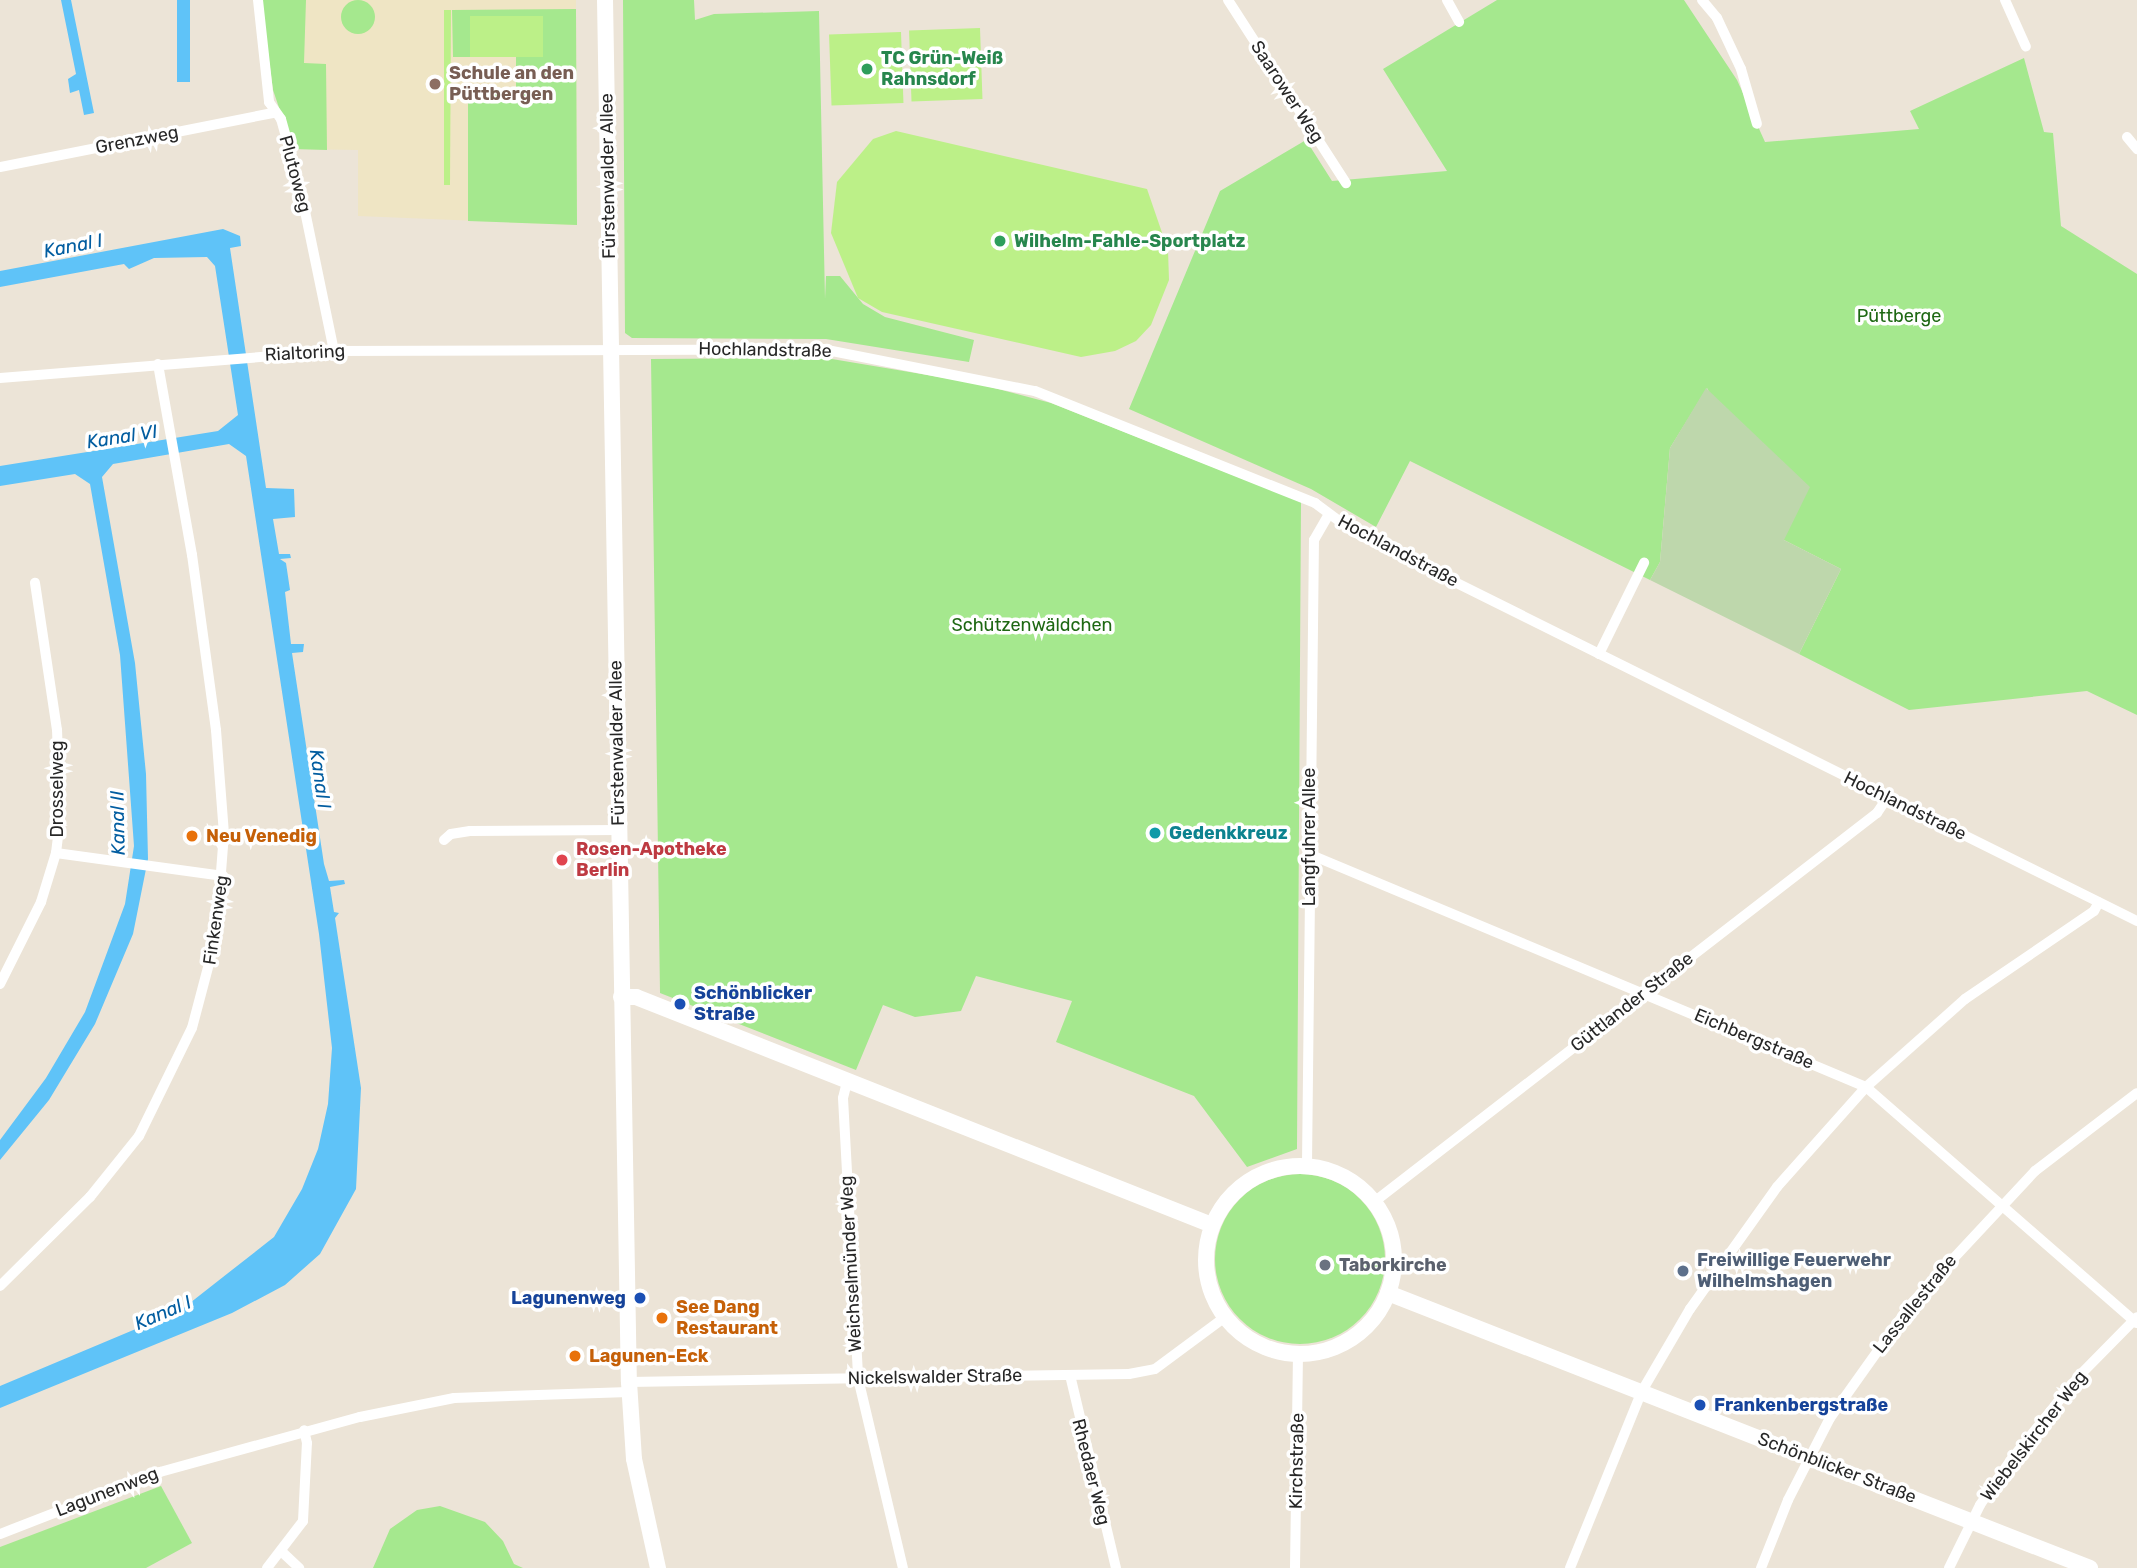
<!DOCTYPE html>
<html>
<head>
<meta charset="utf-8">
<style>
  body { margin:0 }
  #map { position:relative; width:2137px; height:1568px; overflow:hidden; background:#ece4d7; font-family:Rubik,sans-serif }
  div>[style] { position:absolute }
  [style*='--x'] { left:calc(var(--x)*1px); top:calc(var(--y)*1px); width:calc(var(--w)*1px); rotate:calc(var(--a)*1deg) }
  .education>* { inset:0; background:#efe5c4 }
  .green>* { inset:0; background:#a5e88e }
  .round { border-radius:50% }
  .cemetery>* { inset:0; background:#bed7ac }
  .pitch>* { inset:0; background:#bcf088; transform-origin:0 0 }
  .water>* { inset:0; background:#5fc3f8; transform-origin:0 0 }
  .street>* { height:10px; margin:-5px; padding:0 5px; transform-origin:5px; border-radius:5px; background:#fff }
  .secondary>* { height:16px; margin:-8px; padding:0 8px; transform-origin:8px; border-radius:8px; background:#fff }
  .secondary>.ring { margin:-8px; padding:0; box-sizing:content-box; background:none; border:16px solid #fff; border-radius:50% }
  .dots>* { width:19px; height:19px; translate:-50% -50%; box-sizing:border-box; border:4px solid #fff; border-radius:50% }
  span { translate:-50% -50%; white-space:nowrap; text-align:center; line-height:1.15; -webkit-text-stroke:7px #fff; paint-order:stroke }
  .leisure-label { font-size:18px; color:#27864d; font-weight:700 }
  .left { translate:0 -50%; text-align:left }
  .education-label { font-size:18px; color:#785e54; font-weight:700 }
  .street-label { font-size:18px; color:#272727 }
  .park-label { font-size:18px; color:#1e6813 }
  .culture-label { font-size:18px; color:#0d838f; font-weight:700 }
  .food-label { font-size:18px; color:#c56008; font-weight:700 }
  .health-label { font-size:18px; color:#be3a42; font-weight:700 }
  .transit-label { font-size:18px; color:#164399; font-weight:700 }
  .right { translate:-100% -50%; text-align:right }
  .service-label { font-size:18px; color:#4e5e75; font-weight:700 }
  .worship-label { font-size:18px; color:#5b616d; font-weight:700 }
  .water-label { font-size:19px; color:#025da0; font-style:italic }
</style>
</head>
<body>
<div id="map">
  <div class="education">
    <div style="clip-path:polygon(291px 0,576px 0,577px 225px,358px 216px,358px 150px,297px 149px)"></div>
  </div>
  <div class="green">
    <div style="clip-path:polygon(261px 0,306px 0,304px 63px,326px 64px,327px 150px,293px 149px,273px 90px)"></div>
    <div style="clip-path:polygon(623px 0,694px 0,695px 20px,714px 14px,819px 11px,825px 299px,826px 276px,840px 276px,863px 304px,885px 317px,974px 340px,969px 362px,826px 339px,632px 338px,625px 333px)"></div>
    <div style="clip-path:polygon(1497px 0,1684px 0,1737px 80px,1765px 142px,1919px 129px,1910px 111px,2024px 58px,2044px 132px,2053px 133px,2061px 226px,2137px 274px,2137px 715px,2087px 691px,1909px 710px,1799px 654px,1841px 569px,1784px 540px,1707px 388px,1670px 448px,1660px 562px,1650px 580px,1410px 461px,1376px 527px,1311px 489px,1129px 409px,1220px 191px,1306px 140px,1332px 181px,1447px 171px,1383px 69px)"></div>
    <div class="round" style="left:341px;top:0;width:34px;height:34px"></div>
    <div style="clip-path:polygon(576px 9px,577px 225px,468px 221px,468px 93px,516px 92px,516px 57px,543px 57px,543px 16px,470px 16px,470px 57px,453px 57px,452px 10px)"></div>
    <div style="clip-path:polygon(826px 358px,975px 383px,1051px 403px,1301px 502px,1297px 1149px,1247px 1167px,1194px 1096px,1056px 1042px,1072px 1001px,976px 976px,961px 1011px,915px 1017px,883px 1005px,856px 1070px,660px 993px,651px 359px)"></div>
    <div class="round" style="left:1215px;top:1174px;width:170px;height:170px"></div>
    <div style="clip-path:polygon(161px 1486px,192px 1543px,146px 1568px,0 1568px,0 1547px)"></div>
    <div style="clip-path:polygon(440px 1506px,485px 1522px,503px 1541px,514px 1564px,523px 1568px,373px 1568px,390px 1529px,417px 1510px)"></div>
  </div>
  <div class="cemetery">
    <div style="clip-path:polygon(1706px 388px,1810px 487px,1784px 540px,1841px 569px,1799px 654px,1650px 580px,1660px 562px,1670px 448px)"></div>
  </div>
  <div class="pitch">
    <div style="clip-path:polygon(444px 10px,451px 10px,450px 185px,444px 185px)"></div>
    <div style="left:470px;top:16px;width:73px;height:41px"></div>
    <div style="left:980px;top:28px;width:71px;height:71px;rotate:88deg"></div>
    <div style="left:901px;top:32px;width:71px;height:72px;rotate:88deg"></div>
    <div style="clip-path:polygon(896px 131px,1147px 189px,1168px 250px,1169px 280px,1151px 325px,1136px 341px,1115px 351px,1081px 357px,882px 312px,858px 298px,831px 233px,837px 182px,873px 139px)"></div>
  </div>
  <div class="water">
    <div style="clip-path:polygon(61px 0,71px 0,94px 113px,84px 115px,79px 90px,70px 93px,68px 79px,76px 74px)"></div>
    <div style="left:177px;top:0;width:13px;height:82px"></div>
    <div style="clip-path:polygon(223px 229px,240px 236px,241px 246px,230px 248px,266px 488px,294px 489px,295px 517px,273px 519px,279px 554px,290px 554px,291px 558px,280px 559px,286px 563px,290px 590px,285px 592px,291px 644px,304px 644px,303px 652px,292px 653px,324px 864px,329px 881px,344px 880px,345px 884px,330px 887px,334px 912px,339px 913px,335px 918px,361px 1088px,356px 1189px,320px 1254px,285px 1285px,232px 1313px,0 1408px,0 1386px,181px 1310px,274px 1237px,302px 1189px,318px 1149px,328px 1104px,332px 1048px,319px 934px,246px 456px,229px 444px,113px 464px,102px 477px,135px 663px,146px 774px,148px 859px,133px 934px,95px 1024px,49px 1100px,0 1160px,0 1140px,46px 1078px,85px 1012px,125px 904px,134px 846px,120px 655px,90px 484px,75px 474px,0 486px,0 466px,218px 431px,238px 415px,215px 266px,207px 257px,154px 258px,129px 269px,124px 264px,0 287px,0 271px)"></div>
  </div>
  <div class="street">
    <div style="--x:258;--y:0;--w:103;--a:83.8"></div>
    <div style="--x:269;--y:102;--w:21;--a:55"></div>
    <div style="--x:281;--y:119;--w:71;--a:74.4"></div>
    <div style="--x:300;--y:187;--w:167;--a:78.3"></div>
    <div style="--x:1228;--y:0;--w:218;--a:57.2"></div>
    <div style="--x:1447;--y:0;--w:25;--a:61"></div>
    <div style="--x:1702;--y:0;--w:23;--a:50"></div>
    <div style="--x:1717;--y:18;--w:56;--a:64.8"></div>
    <div style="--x:1741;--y:69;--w:57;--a:73.8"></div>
    <div style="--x:2005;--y:0;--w:51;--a:65.9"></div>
    <div style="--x:2127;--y:137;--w:16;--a:50"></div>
    <div style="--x:0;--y:167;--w:278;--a:-11.2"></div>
    <div style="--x:0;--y:378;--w:335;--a:-4.6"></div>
    <div style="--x:334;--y:351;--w:488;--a:-0.2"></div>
    <div style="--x:822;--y:349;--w:217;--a:11.2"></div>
    <div style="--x:1035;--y:391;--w:302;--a:21.8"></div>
    <div style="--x:1315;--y:503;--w:49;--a:36.6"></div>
    <div style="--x:1354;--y:532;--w:874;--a:26.42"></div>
    <div style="--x:1599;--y:654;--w:102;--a:-63.7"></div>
    <div style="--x:444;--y:840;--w:9;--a:-41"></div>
    <div style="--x:451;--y:834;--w:19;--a:-9"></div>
    <div style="--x:470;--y:831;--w:149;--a:-0.4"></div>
    <div style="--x:56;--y:853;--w:169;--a:7.8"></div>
    <div style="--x:1309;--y:854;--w:604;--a:22.7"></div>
    <div style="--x:1866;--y:1087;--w:359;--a:41.1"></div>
    <div style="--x:0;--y:984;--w:92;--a:-63.4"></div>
    <div style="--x:41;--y:902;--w:51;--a:-73"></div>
    <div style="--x:56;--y:853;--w:34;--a:-83"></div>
    <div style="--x:60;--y:819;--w:89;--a:-91.9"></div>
    <div style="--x:57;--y:730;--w:149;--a:-98.5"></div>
    <div style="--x:847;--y:1082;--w:16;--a:104"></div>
    <div style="--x:843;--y:1098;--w:280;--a:86.9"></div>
    <div style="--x:858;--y:1378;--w:195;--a:76.7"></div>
    <div style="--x:1307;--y:1164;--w:624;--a:-89.36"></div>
    <div style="--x:1314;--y:540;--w:30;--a:-60"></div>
    <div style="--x:1374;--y:1202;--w:636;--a:-37.72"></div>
    <div style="--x:1877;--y:813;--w:18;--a:-56"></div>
    <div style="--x:0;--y:1286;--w:127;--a:-44.7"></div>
    <div style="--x:90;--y:1197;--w:78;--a:-51.2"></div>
    <div style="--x:139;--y:1136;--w:120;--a:-63.9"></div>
    <div style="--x:192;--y:1028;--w:94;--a:-75.2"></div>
    <div style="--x:216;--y:937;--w:103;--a:-85.6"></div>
    <div style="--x:224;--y:834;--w:104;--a:-94.4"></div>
    <div style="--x:216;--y:730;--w:177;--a:-97.8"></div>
    <div style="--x:192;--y:555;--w:194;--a:-100.1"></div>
    <div style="--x:1070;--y:1375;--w:198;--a:76.6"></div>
    <div style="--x:629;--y:1382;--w:500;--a:-0.92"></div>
    <div style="--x:1129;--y:1374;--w:26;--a:-11"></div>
    <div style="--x:1155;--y:1369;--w:86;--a:-36.5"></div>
    <div style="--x:0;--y:1534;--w:172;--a:-21.2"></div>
    <div style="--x:160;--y:1472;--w:207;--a:-15.4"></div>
    <div style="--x:360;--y:1417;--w:96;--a:-11.4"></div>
    <div style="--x:454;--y:1398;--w:175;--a:-2"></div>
    <div style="--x:281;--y:1551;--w:25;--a:43"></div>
    <div style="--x:267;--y:1568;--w:59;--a:-52.5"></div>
    <div style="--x:303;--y:1521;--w:78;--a:-87.1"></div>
    <div style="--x:307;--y:1443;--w:13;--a:-103"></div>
    <div style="--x:1295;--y:1568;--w:213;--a:-89.2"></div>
    <div style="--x:1570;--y:1568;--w:191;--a:-67.9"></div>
    <div style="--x:1642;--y:1391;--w:95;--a:-59.7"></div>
    <div style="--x:1690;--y:1309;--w:150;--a:-54.5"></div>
    <div style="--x:1777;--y:1187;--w:134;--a:-48.3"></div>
    <div style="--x:1866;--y:1087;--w:132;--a:-41.6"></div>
    <div style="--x:1965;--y:999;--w:156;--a:-34.3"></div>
    <div style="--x:2094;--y:911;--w:10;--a:-61"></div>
    <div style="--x:1761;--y:1568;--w:73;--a:-68.3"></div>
    <div style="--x:1788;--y:1500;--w:92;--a:-62.9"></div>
    <div style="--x:1830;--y:1418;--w:140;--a:-54.6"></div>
    <div style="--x:1911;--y:1304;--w:182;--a:-47"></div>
    <div style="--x:2035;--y:1171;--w:128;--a:-37.4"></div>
    <div style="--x:1949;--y:1568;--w:70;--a:-63.8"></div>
    <div style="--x:1980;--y:1505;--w:53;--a:-55.7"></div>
    <div style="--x:2010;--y:1461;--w:111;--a:-50.9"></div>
    <div style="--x:2080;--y:1375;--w:81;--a:-45.5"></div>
  </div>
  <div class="secondary">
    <div style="--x:605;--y:0;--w:1382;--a:89.01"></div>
    <div style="--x:629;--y:1382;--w:77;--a:86.3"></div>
    <div style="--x:634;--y:1459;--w:112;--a:77.6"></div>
    <div style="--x:621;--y:997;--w:15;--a:0"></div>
    <div style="--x:636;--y:997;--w:619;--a:21.6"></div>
    <div class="ring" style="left:1206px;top:1166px;width:172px;height:172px"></div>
    <div style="--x:1388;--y:1293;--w:754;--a:21.39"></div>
  </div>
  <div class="dots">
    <div style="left:867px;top:69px;background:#2e9e5b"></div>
    <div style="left:435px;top:84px;background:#8d6e63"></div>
    <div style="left:1000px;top:241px;background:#2e9e5b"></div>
    <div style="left:1155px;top:833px;background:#0f9aa8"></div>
    <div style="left:192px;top:836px;background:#e8710a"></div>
    <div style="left:562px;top:860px;background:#e0444e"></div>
    <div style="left:680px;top:1004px;background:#1a4fb4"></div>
    <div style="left:1325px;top:1265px;background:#6b7280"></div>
    <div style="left:1683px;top:1271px;background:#5c6f8a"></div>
    <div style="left:640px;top:1298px;background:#1a4fb4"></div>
    <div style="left:662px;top:1318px;background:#e8710a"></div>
    <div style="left:575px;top:1356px;background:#e8710a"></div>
    <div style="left:1700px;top:1405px;background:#1a4fb4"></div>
  </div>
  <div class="leisure-label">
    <span class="left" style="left:881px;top:69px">TC Grün-Weiß<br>Rahnsdorf</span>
    <span class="left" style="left:1014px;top:241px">Wilhelm-Fahle-Sportplatz</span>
  </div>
  <div class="education-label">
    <span class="left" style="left:449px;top:84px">Schule an den<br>Püttbergen</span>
  </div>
  <div class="street-label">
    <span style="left:1287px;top:92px;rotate:57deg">Saarower Weg</span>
    <span style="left:137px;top:140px;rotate:-11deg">Grenzweg</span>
    <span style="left:295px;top:174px;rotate:75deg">Plutoweg</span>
    <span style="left:608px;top:176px;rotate:-91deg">Fürstenwalder Allee</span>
    <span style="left:765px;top:350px;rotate:1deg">Hochlandstraße</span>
    <span style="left:305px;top:353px;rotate:-3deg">Rialtoring</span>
    <span style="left:1398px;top:551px;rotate:28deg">Hochlandstraße</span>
    <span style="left:617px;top:743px;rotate:-91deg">Fürstenwalder Allee</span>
    <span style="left:57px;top:789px;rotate:-90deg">Drosselweg</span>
    <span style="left:1905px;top:806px;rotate:26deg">Hochlandstraße</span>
    <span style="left:1309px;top:837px;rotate:-90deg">Langfuhrer Allee</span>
    <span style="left:216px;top:920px;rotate:-82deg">Finkenweg</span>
    <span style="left:1632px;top:1002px;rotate:-38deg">Güttlander Straße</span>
    <span style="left:1754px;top:1039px;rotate:23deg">Eichbergstraße</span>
    <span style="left:851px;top:1264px;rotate:-93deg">Weichselmünder Weg</span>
    <span style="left:1915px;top:1304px;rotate:-51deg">Lassallestraße</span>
    <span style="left:935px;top:1377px;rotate:-1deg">Nickelswalder Straße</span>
    <span style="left:2034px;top:1436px;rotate:-52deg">Wiebelskircher Weg</span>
    <span style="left:1297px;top:1461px;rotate:-89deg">Kirchstraße</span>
    <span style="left:1837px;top:1468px;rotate:21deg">Schönblicker Straße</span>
    <span style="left:1091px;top:1472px;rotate:76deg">Rhedaer Weg</span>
    <span style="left:107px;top:1492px;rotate:-21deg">Lagunenweg</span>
  </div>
  <div class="park-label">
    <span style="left:1899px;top:316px">Püttberge</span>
    <span style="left:1032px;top:625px">Schützenwäldchen</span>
  </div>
  <div class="culture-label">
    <span class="left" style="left:1169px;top:833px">Gedenkkreuz</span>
  </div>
  <div class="food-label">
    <span class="left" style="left:206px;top:836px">Neu Venedig</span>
    <span class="left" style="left:676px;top:1318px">See Dang<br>Restaurant</span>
    <span class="left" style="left:589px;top:1356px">Lagunen-Eck</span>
  </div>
  <div class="health-label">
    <span class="left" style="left:576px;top:860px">Rosen-Apotheke<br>Berlin</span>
  </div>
  <div class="transit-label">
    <span class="left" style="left:694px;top:1004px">Schönblicker<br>Straße</span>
    <span class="right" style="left:626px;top:1298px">Lagunenweg</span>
    <span class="left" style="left:1714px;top:1405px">Frankenbergstraße</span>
  </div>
  <div class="service-label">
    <span class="left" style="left:1697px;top:1271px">Freiwillige Feuerwehr<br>Wilhelmshagen</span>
  </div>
  <div class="worship-label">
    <span class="left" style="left:1339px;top:1265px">Taborkirche</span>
  </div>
  <div class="water-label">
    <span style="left:73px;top:246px;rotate:-11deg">Kanal I</span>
    <span style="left:122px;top:437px;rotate:-9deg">Kanal VI</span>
    <span style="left:320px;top:779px;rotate:82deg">Kanal I</span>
    <span style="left:118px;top:823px;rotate:-91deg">Kanal II</span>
    <span style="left:163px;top:1313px;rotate:-23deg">Kanal I</span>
  </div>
</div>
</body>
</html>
